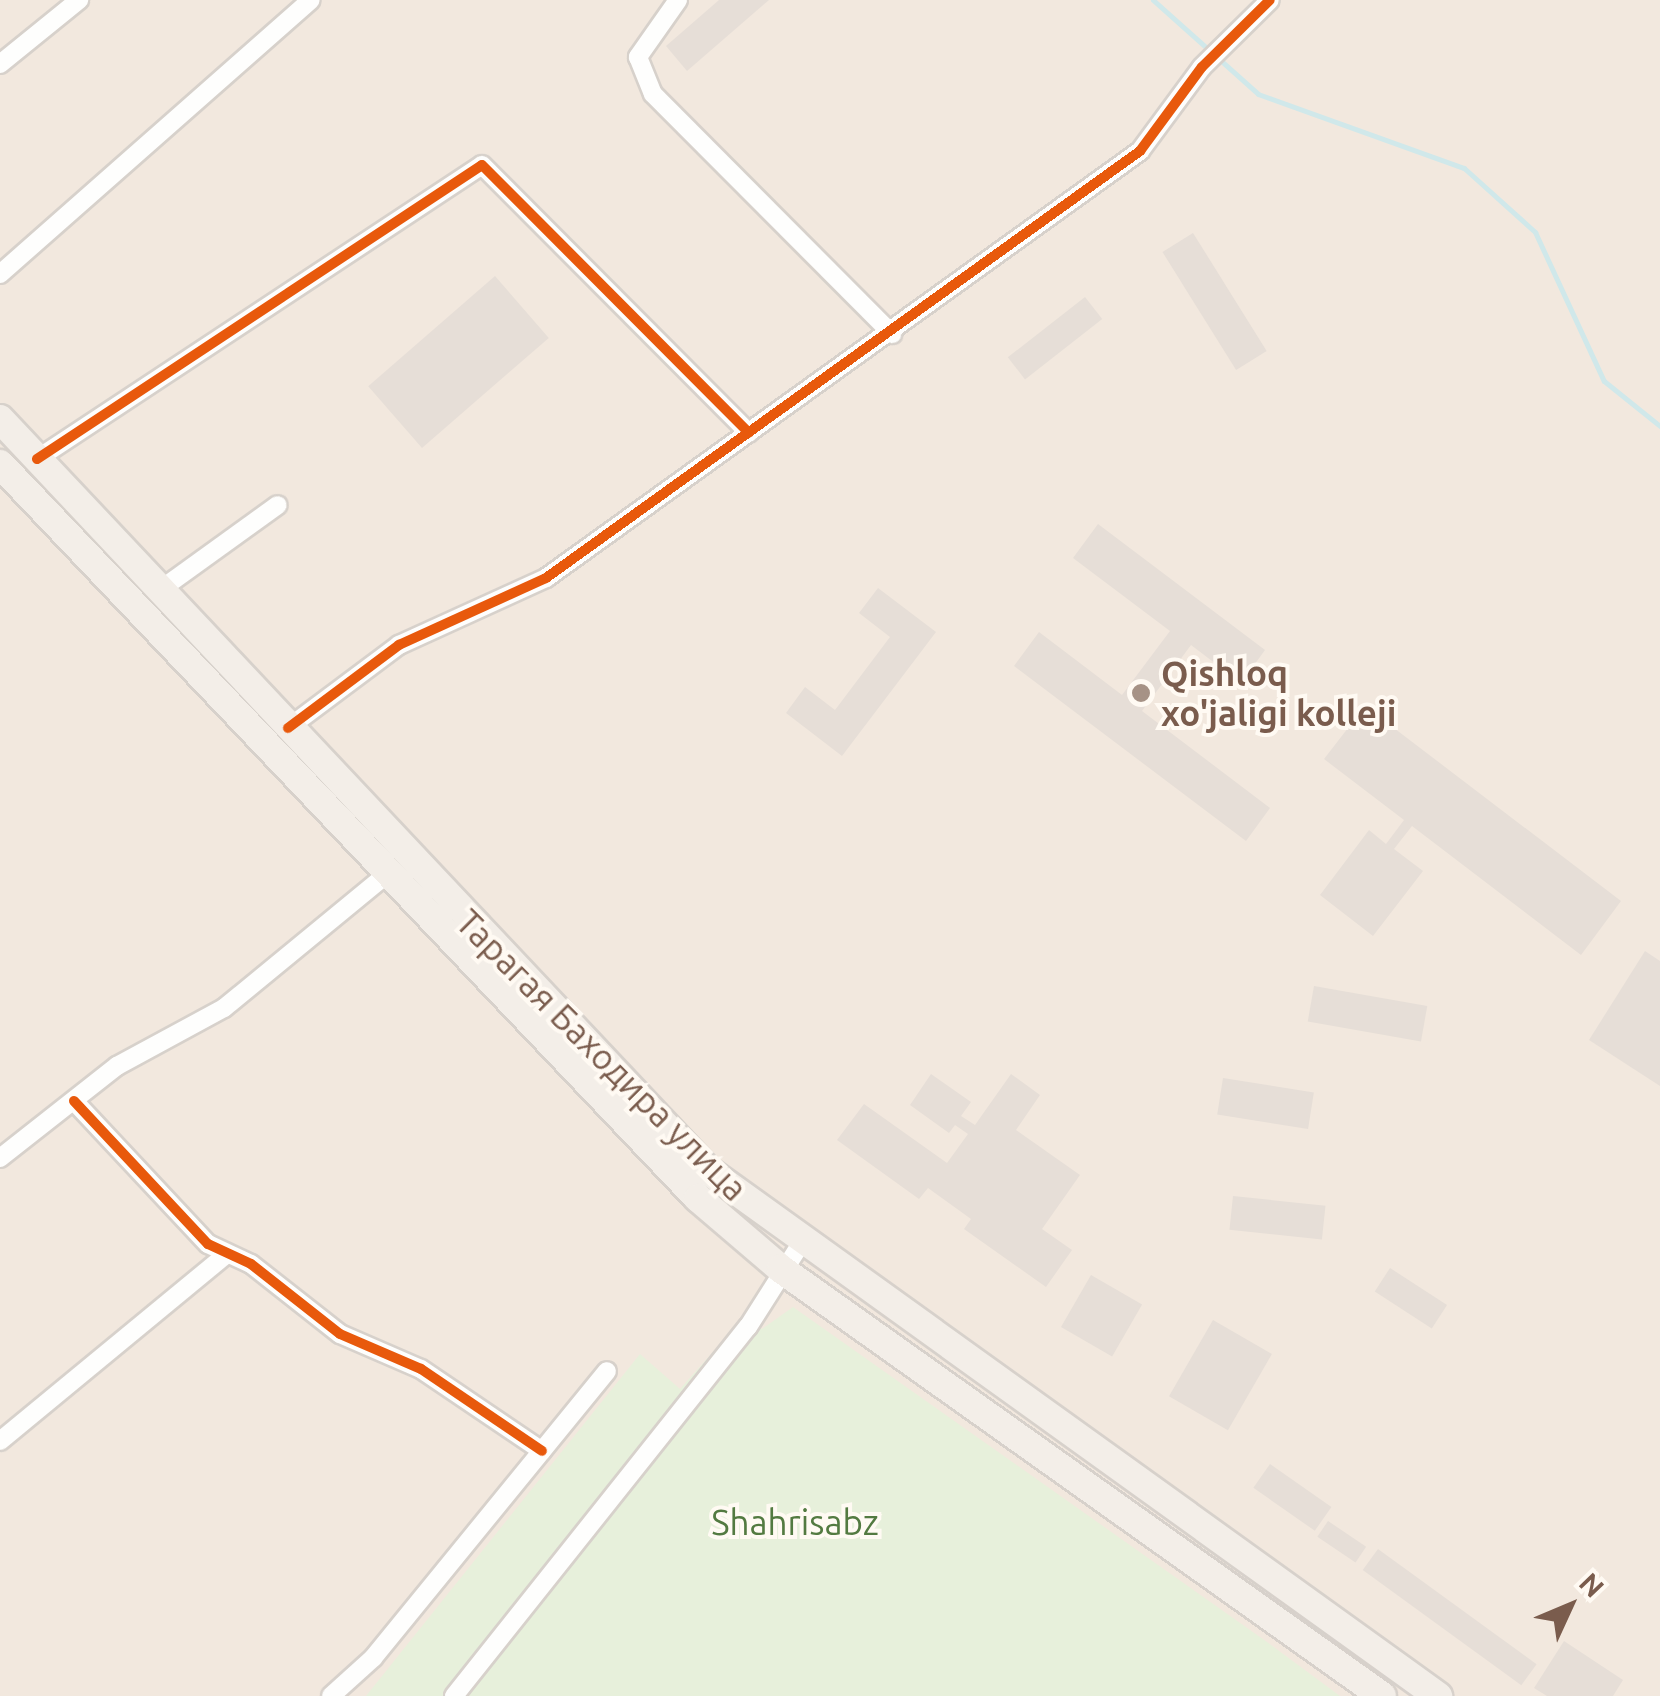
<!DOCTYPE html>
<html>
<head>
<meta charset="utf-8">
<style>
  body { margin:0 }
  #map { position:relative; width:1660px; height:1696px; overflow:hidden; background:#f9f5f0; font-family:Ubuntu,sans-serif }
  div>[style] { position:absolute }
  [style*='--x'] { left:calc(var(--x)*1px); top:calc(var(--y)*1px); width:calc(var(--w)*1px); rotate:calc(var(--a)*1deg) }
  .residential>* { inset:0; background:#f2e8de; transform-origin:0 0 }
  .green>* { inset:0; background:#e7f0db }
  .stream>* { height:5px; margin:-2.5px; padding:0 2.5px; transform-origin:2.5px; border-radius:2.5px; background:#d0e8ea }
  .building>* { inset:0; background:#e6ded7; transform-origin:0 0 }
  .roads { filter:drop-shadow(2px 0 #d7d1cb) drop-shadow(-2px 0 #d7d1cb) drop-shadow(0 2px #d7d1cb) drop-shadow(0 -2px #d7d1cb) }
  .minor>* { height:18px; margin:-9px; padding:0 9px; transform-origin:9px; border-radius:9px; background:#fefefd }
  .primary>* { height:28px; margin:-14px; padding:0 14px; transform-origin:14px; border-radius:14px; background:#f3eee8 }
  .cycleway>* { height:10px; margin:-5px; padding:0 5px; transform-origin:5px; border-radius:5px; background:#e8590c }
  .dots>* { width:28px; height:28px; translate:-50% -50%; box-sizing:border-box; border:5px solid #fffaf3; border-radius:50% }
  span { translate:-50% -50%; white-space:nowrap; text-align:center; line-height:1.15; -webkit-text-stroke:8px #fffaf3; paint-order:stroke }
  .poi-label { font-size:35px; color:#7a5c4d; font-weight:700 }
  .left { translate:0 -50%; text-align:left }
  .street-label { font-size:35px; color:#7a5c4d }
  .park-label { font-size:35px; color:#537a41 }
  .north { position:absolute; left:1520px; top:1556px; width:100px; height:100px; -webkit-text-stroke:8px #fffaf3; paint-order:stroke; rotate:46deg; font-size:28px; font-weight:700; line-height:40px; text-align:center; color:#7a5c4d }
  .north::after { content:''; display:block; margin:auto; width:35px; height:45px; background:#7a5c4d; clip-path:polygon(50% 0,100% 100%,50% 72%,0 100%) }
</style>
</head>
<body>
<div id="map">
  <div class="residential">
    <div style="left:0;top:0;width:1660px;height:1696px"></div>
  </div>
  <div class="green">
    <div style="clip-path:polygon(793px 1307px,1267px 1642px,1340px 1696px,366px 1696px,640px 1354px,680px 1389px,745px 1316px,762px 1329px)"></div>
  </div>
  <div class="stream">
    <div style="--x:1153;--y:0;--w:141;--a:41.8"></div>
    <div style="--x:1258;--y:94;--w:219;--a:19.8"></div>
    <div style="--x:1464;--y:168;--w:96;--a:42"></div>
    <div style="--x:1535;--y:232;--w:164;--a:65.2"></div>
    <div style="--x:1604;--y:381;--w:72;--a:38.8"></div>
  </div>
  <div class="building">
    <div style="clip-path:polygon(719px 0,769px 0,687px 71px,666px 46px)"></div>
    <div style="left:1193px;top:233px;width:139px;height:36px;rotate:58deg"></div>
    <div style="left:495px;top:276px;width:82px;height:168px;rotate:49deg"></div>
    <div style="left:1085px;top:297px;width:28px;height:98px;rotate:52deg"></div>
    <div style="clip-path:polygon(1098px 524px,1265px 650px,1241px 683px,1191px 645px,1142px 711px,1270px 808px,1246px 841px,1014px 666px,1039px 632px,1122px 695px,1170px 631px,1073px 558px)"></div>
    <div style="clip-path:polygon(878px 588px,936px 632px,842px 756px,786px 713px,805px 687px,835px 710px,890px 637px,859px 613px)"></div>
    <div style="clip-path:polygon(1365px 706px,1621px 901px,1581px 955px,1412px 826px,1394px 849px,1423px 871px,1373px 936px,1320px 895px,1369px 830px,1386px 844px,1404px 820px,1324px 759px)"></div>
    <div style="clip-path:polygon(1645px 951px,1660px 961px,1660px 1086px,1589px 1040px)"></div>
    <div style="left:1314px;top:986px;width:115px;height:36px;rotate:10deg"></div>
    <div style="clip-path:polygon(931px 1074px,971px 1102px,961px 1116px,975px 1125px,1011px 1074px,1040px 1095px,1016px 1130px,1080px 1175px,1042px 1229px,1072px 1250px,1046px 1287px,964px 1229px,971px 1219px,928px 1188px,919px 1199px,837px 1140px,864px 1104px,947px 1163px,968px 1134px,955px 1125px,949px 1133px,910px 1105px)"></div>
    <div style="left:1223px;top:1078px;width:92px;height:37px;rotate:9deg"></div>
    <div style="left:1233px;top:1196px;width:93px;height:34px;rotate:6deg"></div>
    <div style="left:1390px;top:1268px;width:68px;height:28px;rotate:33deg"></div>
    <div style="left:1091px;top:1275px;width:59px;height:60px;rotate:30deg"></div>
    <div style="left:1213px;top:1320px;width:68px;height:88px;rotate:30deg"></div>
    <div style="left:1270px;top:1464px;width:75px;height:29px;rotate:35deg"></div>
    <div style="left:1328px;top:1521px;width:46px;height:19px;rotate:34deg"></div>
    <div style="left:1378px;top:1549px;width:196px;height:26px;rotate:36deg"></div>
    <div style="clip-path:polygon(1564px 1641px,1623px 1680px,1613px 1696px,1547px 1696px,1534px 1688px)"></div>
  </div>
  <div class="roads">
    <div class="minor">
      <div style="--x:678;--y:0;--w:70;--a:125.1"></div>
      <div style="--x:638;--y:57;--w:40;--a:68"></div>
      <div style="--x:653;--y:94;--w:339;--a:45.1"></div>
      <div style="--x:0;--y:64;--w:102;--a:-39"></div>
      <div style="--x:0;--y:274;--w:414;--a:-41.4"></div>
      <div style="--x:37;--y:459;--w:533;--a:-33.45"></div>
      <div style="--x:482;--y:165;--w:378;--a:45.1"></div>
      <div style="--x:160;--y:590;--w:145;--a:-35.8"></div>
      <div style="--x:288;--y:728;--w:139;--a:-36.8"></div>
      <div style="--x:399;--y:645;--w:162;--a:-24.5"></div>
      <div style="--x:546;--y:578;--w:732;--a:-35.71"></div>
      <div style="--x:1140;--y:151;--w:104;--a:-53.6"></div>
      <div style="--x:1202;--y:67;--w:95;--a:-44.6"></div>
      <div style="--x:74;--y:1101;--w:196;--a:46.9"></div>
      <div style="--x:208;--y:1244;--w:47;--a:24.9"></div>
      <div style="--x:251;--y:1264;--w:113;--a:38.2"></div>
      <div style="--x:340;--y:1334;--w:88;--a:23.4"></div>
      <div style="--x:421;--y:1369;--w:146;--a:34.1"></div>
      <div style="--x:0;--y:1158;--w:149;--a:-38.2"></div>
      <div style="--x:117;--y:1066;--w:122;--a:-28.5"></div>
      <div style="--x:224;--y:1008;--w:211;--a:-39.4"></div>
      <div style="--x:0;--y:1441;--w:293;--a:-39.5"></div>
      <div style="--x:331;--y:1696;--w:57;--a:-42.1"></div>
      <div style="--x:373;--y:1658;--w:370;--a:-50.8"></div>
      <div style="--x:454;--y:1696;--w:472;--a:-51.5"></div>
      <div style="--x:748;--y:1327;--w:97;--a:-57.6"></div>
    </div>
    <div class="primary">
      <div style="--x:0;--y:419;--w:1031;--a:46.73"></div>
      <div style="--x:707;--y:1170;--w:901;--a:35.74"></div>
      <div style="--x:0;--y:464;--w:1013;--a:46.44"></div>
      <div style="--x:698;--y:1198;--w:109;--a:40.5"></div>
      <div style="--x:781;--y:1269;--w:737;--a:35.39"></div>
    </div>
  </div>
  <div class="cycleway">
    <div style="--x:37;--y:459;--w:533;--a:-33.45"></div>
    <div style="--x:482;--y:165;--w:378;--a:45.1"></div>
    <div style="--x:288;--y:728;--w:139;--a:-36.8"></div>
    <div style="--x:399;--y:645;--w:162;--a:-24.5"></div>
    <div style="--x:546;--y:578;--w:732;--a:-35.71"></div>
    <div style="--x:1140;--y:151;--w:104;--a:-53.6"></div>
    <div style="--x:1202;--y:67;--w:95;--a:-44.6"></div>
    <div style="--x:74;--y:1101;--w:196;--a:46.9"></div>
    <div style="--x:208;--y:1244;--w:47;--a:24.9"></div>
    <div style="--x:251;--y:1264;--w:113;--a:38.2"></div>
    <div style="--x:340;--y:1334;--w:88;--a:23.4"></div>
    <div style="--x:421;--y:1369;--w:146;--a:34.1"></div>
  </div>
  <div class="dots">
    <div style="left:1141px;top:693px;background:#a69286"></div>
  </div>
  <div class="poi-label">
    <span class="left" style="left:1161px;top:693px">Qishloq<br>xo'jaligi kolleji</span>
  </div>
  <div class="street-label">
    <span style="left:602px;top:1055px;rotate:45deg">Тарагая Баходира улица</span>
  </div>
  <div class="park-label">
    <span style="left:795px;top:1522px">Shahrisabz</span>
  </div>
  <div class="north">N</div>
</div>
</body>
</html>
